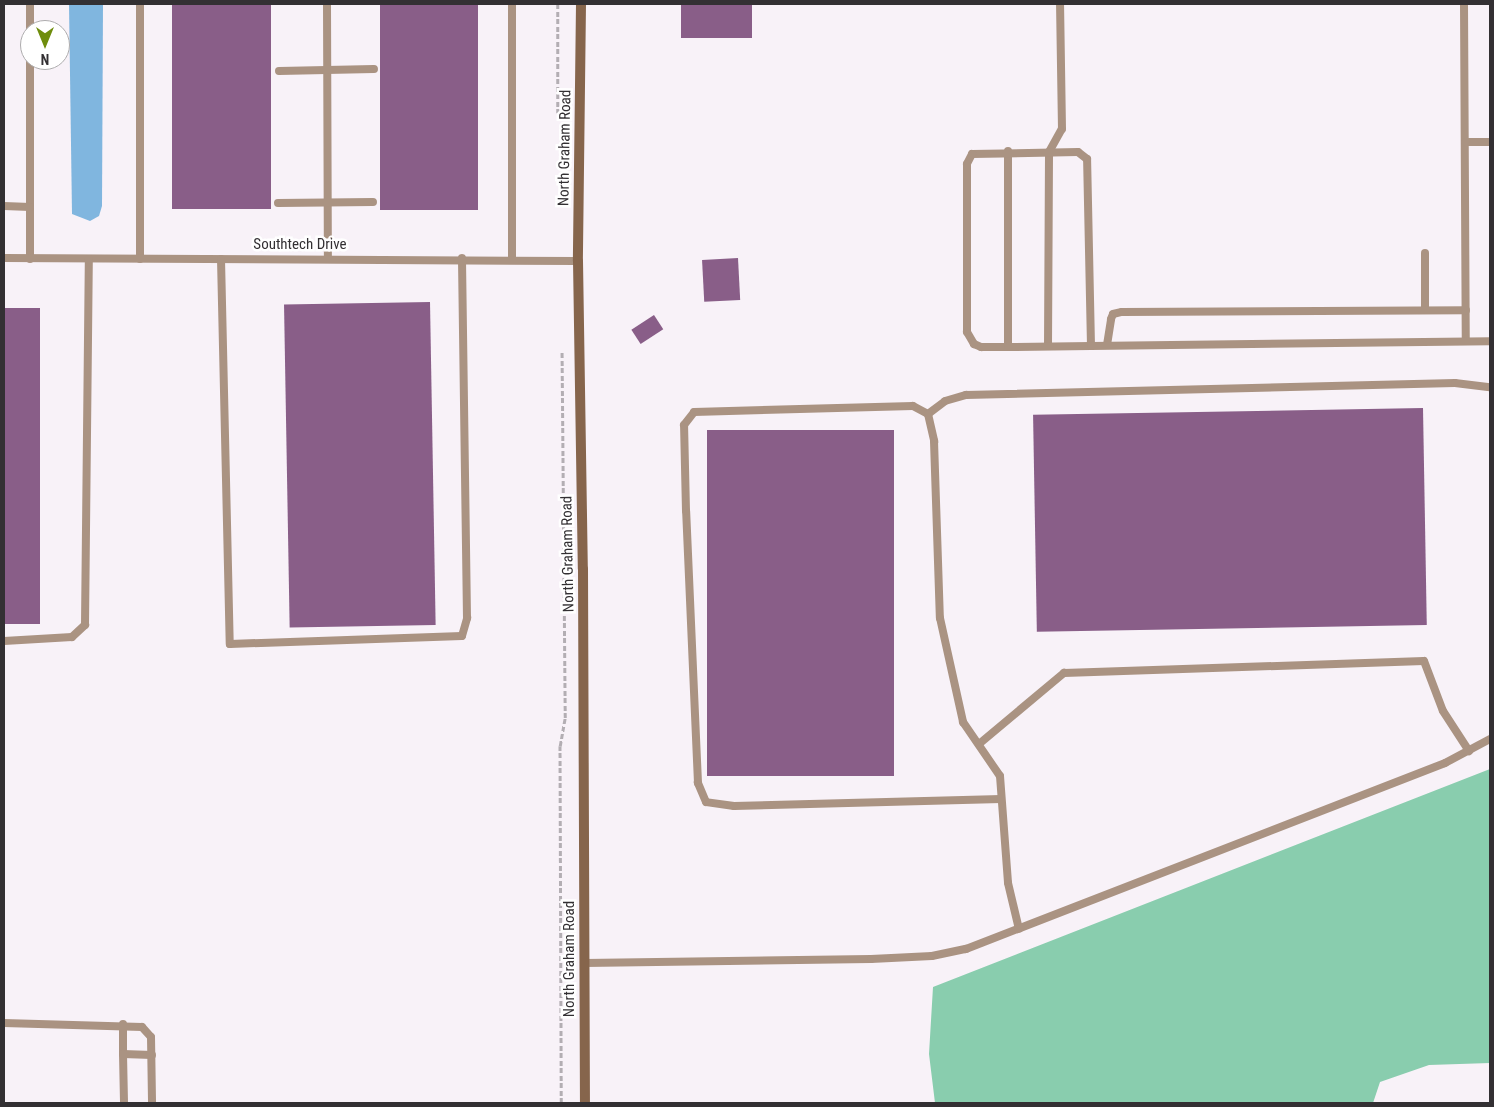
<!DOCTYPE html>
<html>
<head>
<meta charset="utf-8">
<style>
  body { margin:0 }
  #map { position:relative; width:1494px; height:1107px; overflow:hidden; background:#f8f2f8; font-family:"Roboto Condensed",sans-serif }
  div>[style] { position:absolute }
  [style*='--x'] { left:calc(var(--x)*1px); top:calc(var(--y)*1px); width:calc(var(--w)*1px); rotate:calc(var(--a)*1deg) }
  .forest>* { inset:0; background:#89cdae }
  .water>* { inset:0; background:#80b6df }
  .building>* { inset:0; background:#895e88; transform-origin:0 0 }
  .path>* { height:2.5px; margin-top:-1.25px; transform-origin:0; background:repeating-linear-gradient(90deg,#b3aeb3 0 5px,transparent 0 7.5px) }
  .lane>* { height:8px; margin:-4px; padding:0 4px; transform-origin:4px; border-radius:4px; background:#aa9382 }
  .secondary>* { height:10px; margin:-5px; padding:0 5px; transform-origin:5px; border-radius:5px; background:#86654c }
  span { translate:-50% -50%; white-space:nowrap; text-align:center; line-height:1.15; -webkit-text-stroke:5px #fff; paint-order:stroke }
  .street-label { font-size:15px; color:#333033 }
  .frame { position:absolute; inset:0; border:5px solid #333033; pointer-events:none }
  .north { position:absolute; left:20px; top:20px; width:50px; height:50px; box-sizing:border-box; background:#fff; border:1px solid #adacad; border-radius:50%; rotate:180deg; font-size:14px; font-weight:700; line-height:20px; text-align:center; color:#333033 }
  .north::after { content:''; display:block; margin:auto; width:18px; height:22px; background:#6f8d0d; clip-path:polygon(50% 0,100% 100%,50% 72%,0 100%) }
</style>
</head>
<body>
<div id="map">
  <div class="forest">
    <div style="clip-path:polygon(1490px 769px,1490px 1063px,1429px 1065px,1380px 1082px,1373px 1103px,935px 1103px,929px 1054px,933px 987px)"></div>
  </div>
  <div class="water">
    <div style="clip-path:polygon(69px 4px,103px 4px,102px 206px,99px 216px,90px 221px,72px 214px)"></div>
  </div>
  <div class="building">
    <div style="left:172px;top:4px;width:99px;height:205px"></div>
    <div style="left:380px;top:4px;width:98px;height:206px"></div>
    <div style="left:681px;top:4px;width:71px;height:34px"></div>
    <div style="left:738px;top:258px;width:42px;height:36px;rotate:87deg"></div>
    <div style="left:430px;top:302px;width:323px;height:146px;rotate:89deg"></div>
    <div style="left:4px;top:308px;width:36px;height:316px"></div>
    <div style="left:654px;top:315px;width:17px;height:27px;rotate:57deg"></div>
    <div style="left:1423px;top:408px;width:217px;height:390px;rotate:89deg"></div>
    <div style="left:894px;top:430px;width:346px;height:187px;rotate:90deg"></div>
  </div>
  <div class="path">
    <div style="--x:558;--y:4;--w:109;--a:90"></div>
    <div style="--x:561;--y:1103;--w:357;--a:-90.2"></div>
    <div style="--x:560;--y:746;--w:28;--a:-80"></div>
    <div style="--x:565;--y:718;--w:366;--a:-90.5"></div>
  </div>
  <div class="lane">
    <div style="--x:30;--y:4;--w:255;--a:90"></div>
    <div style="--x:140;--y:4;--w:255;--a:90"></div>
    <div style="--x:327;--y:4;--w:255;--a:89.8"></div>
    <div style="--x:512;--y:4;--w:254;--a:90"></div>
    <div style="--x:1464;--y:4;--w:337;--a:89.7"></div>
    <div style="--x:279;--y:71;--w:95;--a:-1.2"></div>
    <div style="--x:1465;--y:142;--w:25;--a:0"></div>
    <div style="--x:1008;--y:151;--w:196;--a:90"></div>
    <div style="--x:278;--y:203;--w:95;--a:-0.6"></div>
    <div style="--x:4;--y:206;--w:26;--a:2"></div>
    <div style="--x:4;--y:258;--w:574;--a:0.3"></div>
    <div style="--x:221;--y:259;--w:385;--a:88.7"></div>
    <div style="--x:230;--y:644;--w:232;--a:-2"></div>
    <div style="--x:462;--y:636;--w:19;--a:-74"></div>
    <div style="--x:467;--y:618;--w:360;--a:-90.8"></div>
    <div style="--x:1425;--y:310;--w:57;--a:-90"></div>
    <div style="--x:1107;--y:345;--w:26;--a:-81"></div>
    <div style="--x:1111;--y:319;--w:5;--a:-68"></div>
    <div style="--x:1113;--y:314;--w:9;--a:-13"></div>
    <div style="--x:1122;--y:312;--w:344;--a:-0.3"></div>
    <div style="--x:1048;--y:346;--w:194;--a:-89.7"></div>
    <div style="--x:1049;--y:152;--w:26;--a:-61"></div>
    <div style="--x:1062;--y:129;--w:125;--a:-90.9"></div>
    <div style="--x:1091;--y:346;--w:187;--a:-91.2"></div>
    <div style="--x:1087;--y:159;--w:11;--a:-142"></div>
    <div style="--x:1078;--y:152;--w:106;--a:178.9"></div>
    <div style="--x:972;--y:154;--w:11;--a:117"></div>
    <div style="--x:967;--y:164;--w:168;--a:90"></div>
    <div style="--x:967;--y:332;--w:14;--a:60"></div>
    <div style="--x:974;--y:344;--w:8;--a:23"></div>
    <div style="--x:981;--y:347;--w:27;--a:0"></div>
    <div style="--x:1008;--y:347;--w:83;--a:-0.7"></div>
    <div style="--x:1091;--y:346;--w:399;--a:-0.7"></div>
    <div style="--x:928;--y:414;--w:21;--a:-37"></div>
    <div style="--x:945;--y:401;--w:22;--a:-16"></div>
    <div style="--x:966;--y:395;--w:489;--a:-1.4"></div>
    <div style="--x:1455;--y:383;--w:35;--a:7"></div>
    <div style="--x:4;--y:641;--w:68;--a:-3.4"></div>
    <div style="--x:72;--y:637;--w:18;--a:-43"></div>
    <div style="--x:85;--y:625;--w:366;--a:-89.4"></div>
    <div style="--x:979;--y:744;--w:111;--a:-39.9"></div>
    <div style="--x:1064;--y:673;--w:360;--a:-1.9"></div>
    <div style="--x:1424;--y:661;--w:53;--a:69.2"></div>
    <div style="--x:1443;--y:711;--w:48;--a:57"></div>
    <div style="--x:1001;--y:799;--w:267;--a:178.5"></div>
    <div style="--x:734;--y:806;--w:28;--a:-172"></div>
    <div style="--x:706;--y:802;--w:21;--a:-113"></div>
    <div style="--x:698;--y:783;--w:272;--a:-92.5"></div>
    <div style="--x:686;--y:511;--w:86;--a:-91.3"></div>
    <div style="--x:684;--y:425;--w:16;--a:-52"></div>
    <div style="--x:694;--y:412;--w:219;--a:-1.6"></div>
    <div style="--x:913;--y:406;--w:17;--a:28"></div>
    <div style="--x:928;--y:414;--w:28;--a:77"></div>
    <div style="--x:934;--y:441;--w:177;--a:88.1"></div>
    <div style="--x:940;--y:618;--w:107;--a:77.5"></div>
    <div style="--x:963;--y:722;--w:65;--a:55.6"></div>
    <div style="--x:1000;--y:776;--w:107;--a:85.7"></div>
    <div style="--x:1008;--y:883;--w:47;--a:76.6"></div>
    <div style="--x:585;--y:963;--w:286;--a:-0.8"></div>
    <div style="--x:871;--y:959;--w:61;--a:-2.8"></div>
    <div style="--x:932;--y:956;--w:35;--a:-12"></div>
    <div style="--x:966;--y:949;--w:514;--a:-21.22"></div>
    <div style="--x:1445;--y:763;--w:51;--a:-28.1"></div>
    <div style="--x:4;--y:1023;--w:138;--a:1.7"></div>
    <div style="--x:142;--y:1027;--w:13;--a:48"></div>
    <div style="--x:151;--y:1037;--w:66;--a:89.1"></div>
    <div style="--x:123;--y:1024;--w:30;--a:90"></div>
    <div style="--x:123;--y:1054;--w:29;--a:2"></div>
    <div style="--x:123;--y:1054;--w:49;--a:88.8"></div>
  </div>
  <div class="secondary">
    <div style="--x:581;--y:4;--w:257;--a:90.7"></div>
    <div style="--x:578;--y:261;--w:308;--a:89.1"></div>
    <div style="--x:583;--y:569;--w:534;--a:89.79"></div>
  </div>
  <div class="street-label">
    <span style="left:565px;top:148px;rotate:-89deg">North Graham Road</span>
    <span style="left:300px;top:245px">Southtech Drive</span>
    <span style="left:568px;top:554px;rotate:-91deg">North Graham Road</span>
    <span style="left:570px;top:959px;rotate:-90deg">North Graham Road</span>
  </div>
  <div class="frame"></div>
  <div class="north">N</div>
</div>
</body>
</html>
